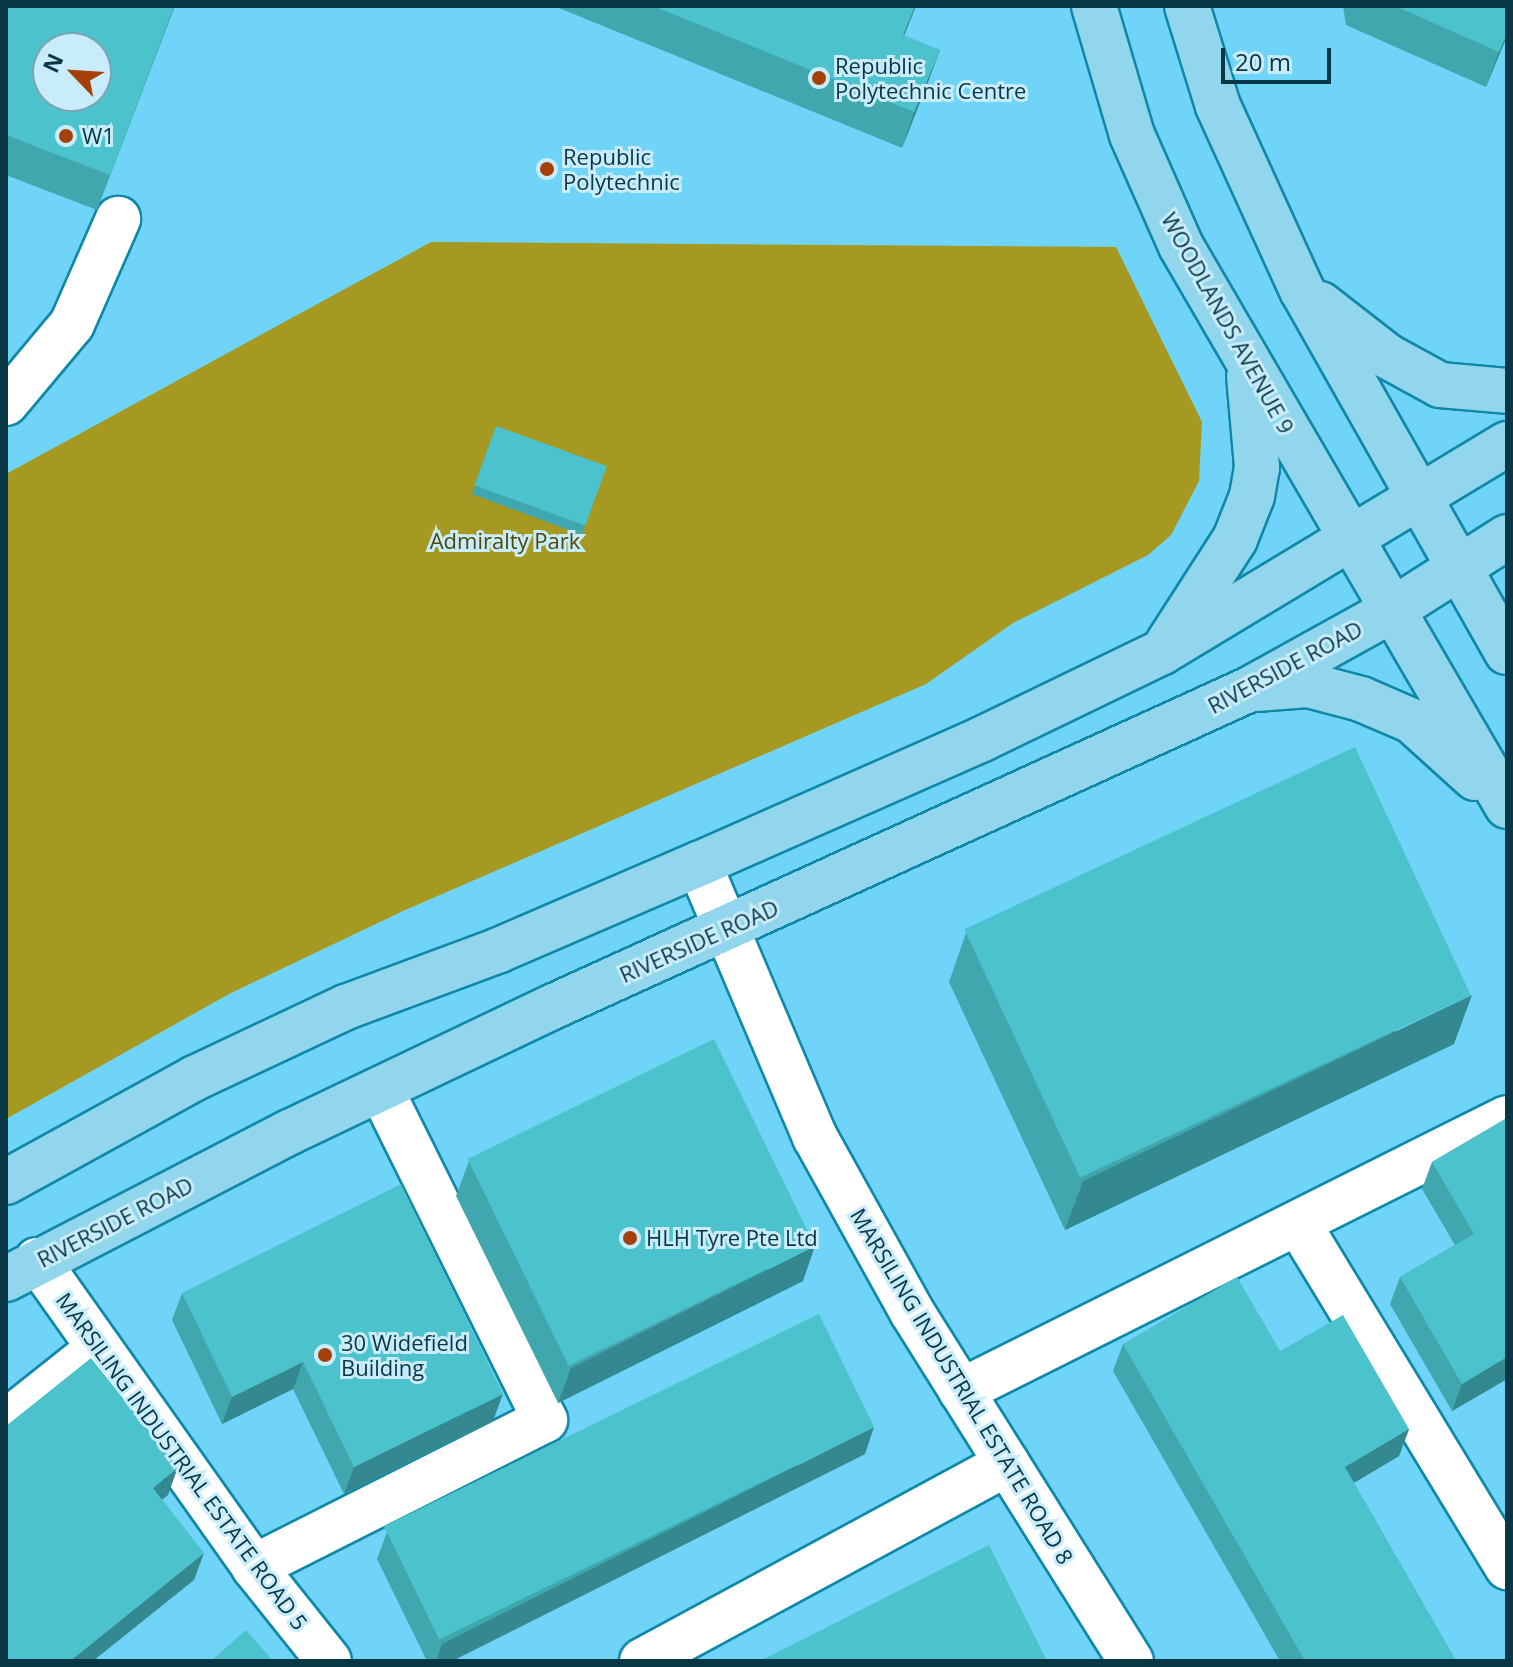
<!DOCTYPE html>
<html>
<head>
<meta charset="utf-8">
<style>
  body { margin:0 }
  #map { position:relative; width:1513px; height:1667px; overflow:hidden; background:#6fd4f7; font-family:"Open Sans",sans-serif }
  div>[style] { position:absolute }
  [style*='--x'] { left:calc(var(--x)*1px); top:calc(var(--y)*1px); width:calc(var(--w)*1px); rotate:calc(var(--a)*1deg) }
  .green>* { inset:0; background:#a59921 }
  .roads { filter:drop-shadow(2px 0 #0f88a8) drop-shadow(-2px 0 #0f88a8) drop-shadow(0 2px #0f88a8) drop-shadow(0 -2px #0f88a8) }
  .minor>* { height:44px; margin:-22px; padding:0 22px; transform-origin:22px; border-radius:22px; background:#fff }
  .major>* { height:44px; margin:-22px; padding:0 22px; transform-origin:22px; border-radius:22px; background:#91d6ec }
  .wall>* { inset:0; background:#40a7af }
  .shaded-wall>* { inset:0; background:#34888f }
  .building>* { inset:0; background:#4bc2cc; transform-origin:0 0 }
  .dots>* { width:22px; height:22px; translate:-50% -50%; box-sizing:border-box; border:4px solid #c8ecfa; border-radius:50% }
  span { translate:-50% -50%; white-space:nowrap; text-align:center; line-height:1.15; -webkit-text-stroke:6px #c8ecfa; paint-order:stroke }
  .poi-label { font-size:22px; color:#093745 }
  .left { translate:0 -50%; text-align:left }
  .street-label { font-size:22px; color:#093745 }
  .park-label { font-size:22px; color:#4f4909 }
  .frame { position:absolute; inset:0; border:8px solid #093745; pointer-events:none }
  .north { position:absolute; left:32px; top:32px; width:80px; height:80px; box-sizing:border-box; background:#c8ecfa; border:2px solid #7ca4b2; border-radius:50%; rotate:295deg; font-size:22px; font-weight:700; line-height:32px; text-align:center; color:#093745 }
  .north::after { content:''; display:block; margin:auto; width:28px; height:36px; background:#a44109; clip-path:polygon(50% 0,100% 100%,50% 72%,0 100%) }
  .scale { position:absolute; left:1221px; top:48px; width:110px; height:36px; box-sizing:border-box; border:4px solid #093745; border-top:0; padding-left:10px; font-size:24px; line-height:28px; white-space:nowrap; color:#093745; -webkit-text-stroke:6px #c8ecfa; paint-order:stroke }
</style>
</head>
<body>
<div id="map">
  <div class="green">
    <div style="clip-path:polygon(431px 242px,1116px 247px,1202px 422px,1199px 481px,1171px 535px,1148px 555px,1013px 623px,926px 684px,403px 911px,229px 994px,6px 1119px,6px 474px)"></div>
  </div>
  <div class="roads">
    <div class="minor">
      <div style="--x:6;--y:403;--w:103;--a:-50.1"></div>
      <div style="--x:72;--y:324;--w:115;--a:-66.3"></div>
      <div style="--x:699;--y:864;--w:297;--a:67"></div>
      <div style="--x:815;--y:1137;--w:200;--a:61"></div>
      <div style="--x:912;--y:1312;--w:412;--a:57.9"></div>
      <div style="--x:1298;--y:1223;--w:403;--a:58.7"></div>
      <div style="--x:37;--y:1260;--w:376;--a:54.7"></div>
      <div style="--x:254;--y:1567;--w:120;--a:51.4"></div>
      <div style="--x:961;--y:1391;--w:610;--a:-26.57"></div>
      <div style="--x:6;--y:1422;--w:119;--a:-38.5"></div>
      <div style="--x:254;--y:1567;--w:326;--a:-26.8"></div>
      <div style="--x:545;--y:1420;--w:369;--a:-116.4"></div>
      <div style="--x:642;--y:1661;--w:415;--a:-28.4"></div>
    </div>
    <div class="major">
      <div style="--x:1094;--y:6;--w:134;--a:73.6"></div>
      <div style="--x:1132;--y:135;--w:121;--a:66.2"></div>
      <div style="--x:1181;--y:246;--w:648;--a:59.79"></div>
      <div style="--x:1187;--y:6;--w:105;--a:72.8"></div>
      <div style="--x:1218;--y:106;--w:202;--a:65.5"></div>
      <div style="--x:1302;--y:290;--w:416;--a:60.5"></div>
      <div style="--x:1320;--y:304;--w:85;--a:37.8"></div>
      <div style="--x:1387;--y:356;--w:60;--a:28.7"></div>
      <div style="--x:1440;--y:385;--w:67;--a:5.1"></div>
      <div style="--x:1168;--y:643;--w:124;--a:-57.2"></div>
      <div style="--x:1235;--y:539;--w:46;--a:-68.4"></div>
      <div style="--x:1252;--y:496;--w:29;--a:-80"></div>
      <div style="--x:1257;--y:467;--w:91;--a:-95"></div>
      <div style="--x:1256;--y:689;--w:52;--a:-4.4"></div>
      <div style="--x:1308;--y:685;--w:55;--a:14.8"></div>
      <div style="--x:1361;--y:699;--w:56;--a:23.3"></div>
      <div style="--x:1412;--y:721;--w:85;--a:42.1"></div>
      <div style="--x:6;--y:1182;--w:216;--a:-28.8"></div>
      <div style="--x:195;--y:1078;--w:167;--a:-25.2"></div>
      <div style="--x:346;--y:1007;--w:163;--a:-20.4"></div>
      <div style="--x:499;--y:950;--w:218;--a:-23.3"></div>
      <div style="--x:699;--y:864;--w:309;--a:-23.8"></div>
      <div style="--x:982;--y:739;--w:200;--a:-25.8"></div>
      <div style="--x:1162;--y:652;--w:403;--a:-31.1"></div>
      <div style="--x:6;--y:1279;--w:320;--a:-27.4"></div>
      <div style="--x:290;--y:1132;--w:290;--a:-25.5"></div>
      <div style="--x:552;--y:1007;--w:765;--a:-24.49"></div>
      <div style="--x:1248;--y:690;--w:167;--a:-29"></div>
      <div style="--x:1394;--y:609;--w:134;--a:-32.5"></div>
    </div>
  </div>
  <div class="wall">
    <div style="clip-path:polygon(6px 6px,175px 6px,97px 210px,6px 175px)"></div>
    <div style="clip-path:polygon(554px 6px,916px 6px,904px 36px,940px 50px,902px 148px)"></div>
    <div style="clip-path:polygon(1343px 6px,1507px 6px,1507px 36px,1486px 87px,1346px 25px)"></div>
    <div style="clip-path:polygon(496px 426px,585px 525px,582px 535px,472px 494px)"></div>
    <div style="clip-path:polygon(966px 933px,1454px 1044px,1065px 1230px,949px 982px)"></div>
    <div style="clip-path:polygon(1507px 1118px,1507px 1379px,1452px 1411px,1390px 1304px,1400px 1277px,1455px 1245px,1422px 1189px,1432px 1162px)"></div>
    <div style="clip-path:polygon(469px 1161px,803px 1281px,558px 1403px,456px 1196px)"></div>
    <div style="clip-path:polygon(182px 1293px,493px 1421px,344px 1494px,293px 1389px,222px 1424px,172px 1320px)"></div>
    <div style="clip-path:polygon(1123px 1344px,1409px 1429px,1399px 1456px,1354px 1483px,1456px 1661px,1280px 1661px,1113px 1371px)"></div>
    <div style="clip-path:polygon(865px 1454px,452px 1661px,427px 1661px,377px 1559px,387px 1532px)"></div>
  </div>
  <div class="shaded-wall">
    <div style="clip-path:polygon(915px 6px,916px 6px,890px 70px,903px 35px)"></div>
    <div style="clip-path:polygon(1507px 33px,1507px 36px,1486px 87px,1499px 52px)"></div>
    <div style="clip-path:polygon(940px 50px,927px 85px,902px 148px,914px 112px)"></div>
    <div style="clip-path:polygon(1472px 995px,1454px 1044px,1065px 1230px,1083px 1181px)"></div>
    <div style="clip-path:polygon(815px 1246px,803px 1281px,558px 1403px,571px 1368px)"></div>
    <div style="clip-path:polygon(1507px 1357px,1507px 1379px,1452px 1411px,1462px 1384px)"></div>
    <div style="clip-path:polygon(303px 1362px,293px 1389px,222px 1424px,232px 1397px)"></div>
    <div style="clip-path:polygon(503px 1394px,493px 1421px,344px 1494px,354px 1467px)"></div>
    <div style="clip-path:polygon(874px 1427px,865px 1454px,452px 1661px,436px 1661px,442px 1644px)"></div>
    <div style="clip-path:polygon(1409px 1429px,1399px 1456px,1335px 1494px,1345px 1467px)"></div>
    <div style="clip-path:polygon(178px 1467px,168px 1495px,143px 1515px,153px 1488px)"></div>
    <div style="clip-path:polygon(204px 1553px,194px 1580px,93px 1661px,70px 1661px)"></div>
  </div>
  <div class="building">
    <div style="clip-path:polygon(evenodd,6px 6px,174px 6px,110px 175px,6px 135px,6px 6px,48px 48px,96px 48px,96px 96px,48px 96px,48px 48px)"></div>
    <div style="clip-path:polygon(653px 6px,915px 6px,903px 35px,940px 50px,914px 112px)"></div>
    <div style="clip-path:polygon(1395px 6px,1507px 6px,1507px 33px,1499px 52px)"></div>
    <div style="left:496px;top:426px;width:118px;height:63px;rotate:20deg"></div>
    <div style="left:1355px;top:747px;width:274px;height:431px;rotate:65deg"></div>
    <div style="left:714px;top:1039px;width:230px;height:274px;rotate:64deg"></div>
    <div style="clip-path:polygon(1507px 1118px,1507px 1357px,1462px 1384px,1400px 1277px,1474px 1234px,1432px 1162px)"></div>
    <div style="clip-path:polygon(401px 1184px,503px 1394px,354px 1467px,303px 1362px,232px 1397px,182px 1293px)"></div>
    <div style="clip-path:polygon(1237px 1277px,1280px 1351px,1343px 1315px,1409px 1429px,1345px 1467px,1456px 1661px,1305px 1661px,1123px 1344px)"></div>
    <div style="left:819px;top:1314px;width:126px;height:484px;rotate:64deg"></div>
    <div style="clip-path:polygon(91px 1358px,178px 1467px,153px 1488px,204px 1553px,70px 1661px,6px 1661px,6px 1426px)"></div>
    <div style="clip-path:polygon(989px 1545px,1047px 1661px,760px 1661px)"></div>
    <div style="clip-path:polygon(246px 1630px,273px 1661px,211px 1661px)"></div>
  </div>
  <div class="dots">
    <div style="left:819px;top:78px;background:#a44109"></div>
    <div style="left:66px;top:136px;background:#a44109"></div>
    <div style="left:547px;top:169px;background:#a44109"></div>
    <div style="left:630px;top:1238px;background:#a44109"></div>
    <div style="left:325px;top:1355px;background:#a44109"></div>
  </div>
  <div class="poi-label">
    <span class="left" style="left:835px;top:78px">Republic<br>Polytechnic Centre</span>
    <span class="left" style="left:82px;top:136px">W1</span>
    <span class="left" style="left:563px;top:169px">Republic<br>Polytechnic</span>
    <span class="left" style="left:646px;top:1238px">HLH Tyre Pte Ltd</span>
    <span class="left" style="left:341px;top:1355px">30 Widefield<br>Building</span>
  </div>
  <div class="street-label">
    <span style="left:1228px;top:323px;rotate:61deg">WOODLANDS AVENUE 9</span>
    <span style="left:1285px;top:667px;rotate:-28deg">RIVERSIDE ROAD</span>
    <span style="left:699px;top:941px;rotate:-24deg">RIVERSIDE ROAD</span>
    <span style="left:115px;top:1222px;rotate:-27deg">RIVERSIDE ROAD</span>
    <span style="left:962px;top:1386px;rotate:59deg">MARSILING INDUSTRIAL ESTATE ROAD 8</span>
    <span style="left:182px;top:1461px;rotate:54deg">MARSILING INDUSTRIAL ESTATE ROAD 5</span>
  </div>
  <div class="park-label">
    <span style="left:505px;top:541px">Admiralty Park</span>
  </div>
  <div class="frame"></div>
  <div class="north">N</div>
  <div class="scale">20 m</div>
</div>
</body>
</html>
